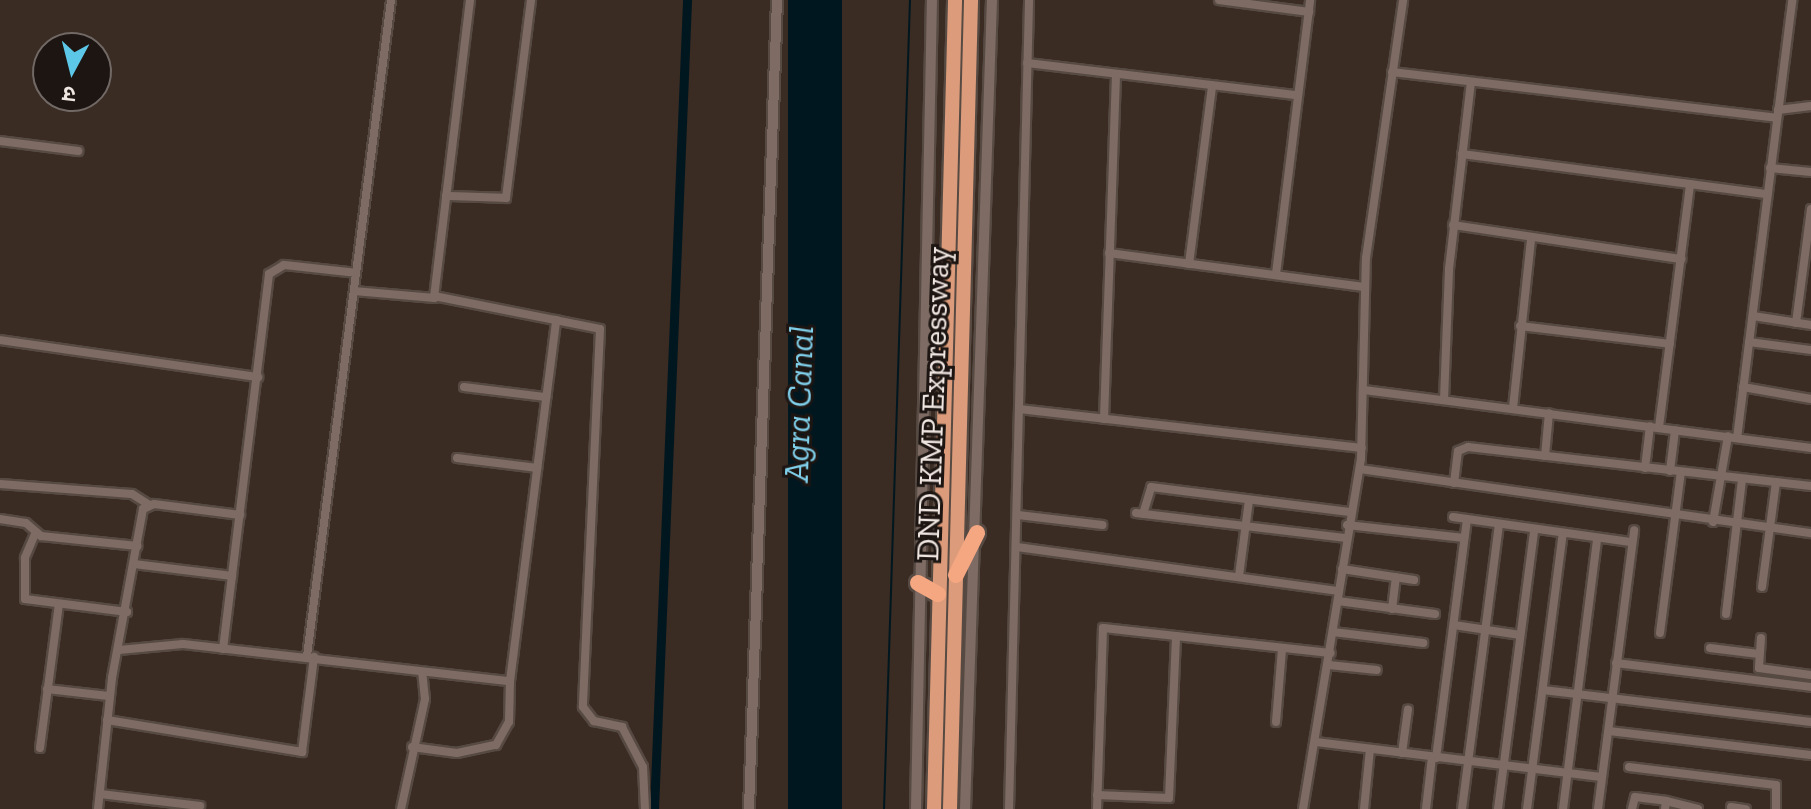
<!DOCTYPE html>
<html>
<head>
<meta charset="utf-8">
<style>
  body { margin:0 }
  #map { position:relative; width:1811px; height:809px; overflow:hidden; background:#3a2b23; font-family:"Zilla Slab","Noto Sans Devanagari",serif }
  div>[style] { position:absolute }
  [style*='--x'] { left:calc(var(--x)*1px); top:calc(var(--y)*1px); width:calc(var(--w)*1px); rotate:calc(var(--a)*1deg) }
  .water>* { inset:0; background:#01171f; transform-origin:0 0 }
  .stream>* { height:2px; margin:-1px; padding:0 1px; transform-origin:1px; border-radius:1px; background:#01171f }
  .canal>* { height:9px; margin:-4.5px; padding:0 4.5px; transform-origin:4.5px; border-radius:4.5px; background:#01171f }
  .roads { filter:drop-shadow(2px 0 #564a43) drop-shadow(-2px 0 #564a43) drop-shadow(0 2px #564a43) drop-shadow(0 -2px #564a43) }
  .minor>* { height:8px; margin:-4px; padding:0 4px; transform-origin:4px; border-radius:4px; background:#7e6c64 }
  .tertiary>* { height:10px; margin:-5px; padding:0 5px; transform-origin:5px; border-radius:5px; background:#7e6c64 }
  .trunk>* { height:14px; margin:-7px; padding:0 7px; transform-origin:7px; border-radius:7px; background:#dc9b7a }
  .motorway>* { height:16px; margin:-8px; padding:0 8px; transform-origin:8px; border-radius:8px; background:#f4a780 }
  span { translate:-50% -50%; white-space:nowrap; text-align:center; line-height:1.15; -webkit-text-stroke:6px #1c1512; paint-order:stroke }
  .street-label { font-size:32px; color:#f0e6e1 }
  .water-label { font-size:34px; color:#80d0eb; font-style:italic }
  .north { position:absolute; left:32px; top:32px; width:80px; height:80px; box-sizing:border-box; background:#1c1512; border:2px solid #716965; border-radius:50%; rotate:187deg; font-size:22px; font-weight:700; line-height:32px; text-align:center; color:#f0e6e1 }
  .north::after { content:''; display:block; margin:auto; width:28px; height:36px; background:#5dc7e8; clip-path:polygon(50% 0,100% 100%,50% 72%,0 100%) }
</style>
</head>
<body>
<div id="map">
  <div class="water">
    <div style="left:788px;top:0;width:54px;height:809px"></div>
  </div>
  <div class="stream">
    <div style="--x:884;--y:809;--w:809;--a:-88.16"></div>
  </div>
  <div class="canal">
    <div style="--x:654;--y:809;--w:810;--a:-87.66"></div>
  </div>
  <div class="roads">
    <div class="minor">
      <div style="--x:470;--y:0;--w:298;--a:96.9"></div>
      <div style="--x:434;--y:296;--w:169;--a:11.2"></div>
      <div style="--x:600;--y:329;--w:378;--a:92.6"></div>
      <div style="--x:583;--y:707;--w:18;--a:52"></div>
      <div style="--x:594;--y:721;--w:29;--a:12"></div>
      <div style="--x:622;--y:727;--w:45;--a:62.3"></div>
      <div style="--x:643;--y:767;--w:42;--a:87.3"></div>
      <div style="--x:1219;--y:0;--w:91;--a:7.6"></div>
      <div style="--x:1027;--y:63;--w:272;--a:6.8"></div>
      <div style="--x:1392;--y:72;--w:387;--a:6.8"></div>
      <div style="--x:1778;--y:110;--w:33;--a:-7"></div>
      <div style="--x:0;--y:141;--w:79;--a:7.3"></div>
      <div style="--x:1462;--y:154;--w:308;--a:7.5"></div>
      <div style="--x:1770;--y:168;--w:41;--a:5.6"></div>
      <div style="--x:446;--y:196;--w:60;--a:1.9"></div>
      <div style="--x:506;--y:198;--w:200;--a:-82.8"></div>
      <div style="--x:1453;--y:225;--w:231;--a:8.5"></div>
      <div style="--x:1109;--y:253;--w:257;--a:7.6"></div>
      <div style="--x:1189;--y:264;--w:179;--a:-82.6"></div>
      <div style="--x:1276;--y:274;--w:276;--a:-82.9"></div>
      <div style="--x:354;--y:291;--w:81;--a:4.9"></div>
      <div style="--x:1753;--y:316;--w:59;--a:8.8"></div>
      <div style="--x:1796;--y:323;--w:115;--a:-82.5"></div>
      <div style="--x:1520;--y:326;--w:151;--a:6.8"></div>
      <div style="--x:0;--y:340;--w:261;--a:8.2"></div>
      <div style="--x:1749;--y:342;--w:63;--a:7.4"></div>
      <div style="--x:464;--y:387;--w:83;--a:7"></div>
      <div style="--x:1743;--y:387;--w:69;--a:10"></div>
      <div style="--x:1364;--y:390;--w:451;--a:7.4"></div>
      <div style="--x:1444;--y:400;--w:131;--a:-87.8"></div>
      <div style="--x:1449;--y:269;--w:188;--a:-83.3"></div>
      <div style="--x:1513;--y:408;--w:170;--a:-83.9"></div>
      <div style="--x:1019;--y:409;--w:345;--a:6.5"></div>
      <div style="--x:1104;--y:419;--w:345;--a:-88"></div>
      <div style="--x:1659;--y:427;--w:245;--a:-82.7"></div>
      <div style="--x:1737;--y:438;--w:441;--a:-82.8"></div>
      <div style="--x:1545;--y:456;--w:43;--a:-84.7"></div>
      <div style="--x:457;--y:458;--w:81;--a:7.1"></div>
      <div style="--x:1645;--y:468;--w:42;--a:-83.2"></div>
      <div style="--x:1360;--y:469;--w:456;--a:8.1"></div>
      <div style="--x:1670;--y:471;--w:41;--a:-83"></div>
      <div style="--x:1454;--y:483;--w:32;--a:-83"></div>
      <div style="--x:1458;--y:451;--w:11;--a:-22"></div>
      <div style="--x:1468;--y:447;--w:345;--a:6.5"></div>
      <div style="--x:0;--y:484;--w:132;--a:4.3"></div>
      <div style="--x:132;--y:494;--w:19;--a:32"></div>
      <div style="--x:1136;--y:513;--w:210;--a:6.8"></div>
      <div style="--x:1143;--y:514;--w:28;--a:-73"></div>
      <div style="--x:1151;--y:487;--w:200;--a:7.2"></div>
      <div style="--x:1018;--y:515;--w:85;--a:6.8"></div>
      <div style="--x:1453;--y:517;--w:181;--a:8"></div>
      <div style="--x:0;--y:519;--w:26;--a:9"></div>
      <div style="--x:26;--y:523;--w:20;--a:41"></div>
      <div style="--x:41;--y:536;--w:97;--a:5.9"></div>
      <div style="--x:1713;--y:522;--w:87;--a:-80.1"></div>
      <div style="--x:1347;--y:525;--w:118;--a:6.3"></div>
      <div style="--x:35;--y:534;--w:26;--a:113"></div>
      <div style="--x:25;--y:558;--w:41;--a:90"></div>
      <div style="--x:25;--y:599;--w:103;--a:7.3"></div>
      <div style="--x:1017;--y:547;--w:325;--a:7.8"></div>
      <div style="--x:134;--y:564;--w:99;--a:7"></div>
      <div style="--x:1342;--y:569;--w:73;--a:8.7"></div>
      <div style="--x:1239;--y:576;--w:77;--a:-82.5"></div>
      <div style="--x:1762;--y:587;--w:106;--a:-82.4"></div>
      <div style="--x:1338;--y:601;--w:98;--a:7.6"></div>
      <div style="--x:1392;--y:609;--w:32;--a:-83"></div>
      <div style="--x:1726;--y:614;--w:136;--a:-83.2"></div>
      <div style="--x:1454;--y:625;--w:67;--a:8.6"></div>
      <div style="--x:1333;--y:632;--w:91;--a:7"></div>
      <div style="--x:1660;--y:633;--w:162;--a:-82.6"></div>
      <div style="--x:1761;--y:638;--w:30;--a:94"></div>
      <div style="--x:1759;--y:668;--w:52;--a:7.7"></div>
      <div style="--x:1710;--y:648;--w:49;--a:7"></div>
      <div style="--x:223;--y:649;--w:378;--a:-83"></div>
      <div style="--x:269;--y:274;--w:17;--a:-31"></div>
      <div style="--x:284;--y:265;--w:72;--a:6.3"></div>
      <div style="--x:119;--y:650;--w:64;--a:-5.4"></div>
      <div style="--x:183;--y:644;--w:329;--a:6.5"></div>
      <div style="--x:510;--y:681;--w:364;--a:-82.7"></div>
      <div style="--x:307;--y:656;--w:661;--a:-82.7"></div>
      <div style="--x:1616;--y:663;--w:196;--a:7"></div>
      <div style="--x:1329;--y:665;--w:48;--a:5.9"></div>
      <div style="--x:47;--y:689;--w:62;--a:6.4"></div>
      <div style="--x:1543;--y:690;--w:270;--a:6.8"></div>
      <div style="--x:107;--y:720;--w:198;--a:9.3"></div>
      <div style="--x:302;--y:752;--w:96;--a:-82.8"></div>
      <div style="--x:1276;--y:722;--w:73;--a:-85.3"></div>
      <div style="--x:1609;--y:731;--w:203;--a:6.8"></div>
      <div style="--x:1316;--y:742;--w:287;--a:7"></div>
      <div style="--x:412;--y:747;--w:45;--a:7.6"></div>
      <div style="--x:457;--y:753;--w:40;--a:-12"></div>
      <div style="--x:496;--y:745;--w:26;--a:-61"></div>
      <div style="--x:509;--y:722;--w:41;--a:-88.6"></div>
      <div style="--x:40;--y:748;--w:145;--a:-82.5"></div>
      <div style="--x:1402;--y:753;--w:44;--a:-82.2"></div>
      <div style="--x:1436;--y:758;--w:240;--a:-82.6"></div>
      <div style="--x:1629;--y:767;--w:148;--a:7"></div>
      <div style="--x:1776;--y:785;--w:24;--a:90"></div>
      <div style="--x:100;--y:794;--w:101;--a:6.8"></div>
      <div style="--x:1097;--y:795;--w:72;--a:2.4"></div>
      <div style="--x:1169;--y:798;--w:162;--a:-87.5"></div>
      <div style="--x:1731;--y:807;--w:15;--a:8"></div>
      <div style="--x:98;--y:809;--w:132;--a:-83.9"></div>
      <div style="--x:112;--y:678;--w:172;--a:-79.6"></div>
      <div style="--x:143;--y:509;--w:12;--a:-24"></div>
      <div style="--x:154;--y:504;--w:87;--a:7.3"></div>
      <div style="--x:401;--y:809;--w:113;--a:-77.7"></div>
      <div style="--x:425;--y:699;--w:27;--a:-96"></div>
      <div style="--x:1009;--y:809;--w:809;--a:-88.58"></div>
      <div style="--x:1097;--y:809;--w:181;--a:-88.1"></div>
      <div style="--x:1103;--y:628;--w:229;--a:6.3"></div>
      <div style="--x:1303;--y:809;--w:355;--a:-80.6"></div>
      <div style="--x:1361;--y:459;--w:201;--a:-88.6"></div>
      <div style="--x:1366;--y:258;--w:261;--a:-81.8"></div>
      <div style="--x:1364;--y:809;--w:60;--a:-84.3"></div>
      <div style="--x:1426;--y:809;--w:52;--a:-83.4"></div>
      <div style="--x:1462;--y:809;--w:286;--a:-82.6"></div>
      <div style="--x:1498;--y:809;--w:281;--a:-82.6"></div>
      <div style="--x:1527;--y:809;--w:278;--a:-82.6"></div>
      <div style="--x:1563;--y:809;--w:273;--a:-82.8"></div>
      <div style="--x:1598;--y:809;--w:281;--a:-82.6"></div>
      <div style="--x:1632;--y:809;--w:12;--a:-76"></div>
      <div style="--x:1635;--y:797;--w:31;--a:7"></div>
      <div style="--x:1665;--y:809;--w:8;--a:-83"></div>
      <div style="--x:1666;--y:801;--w:33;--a:14"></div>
    </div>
    <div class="tertiary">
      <div style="--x:749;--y:809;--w:809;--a:-88.02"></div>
      <div style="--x:916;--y:809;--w:809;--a:-88.87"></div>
      <div style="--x:965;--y:809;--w:809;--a:-88.09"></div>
    </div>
    <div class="trunk">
      <div style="--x:934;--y:809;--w:809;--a:-88.51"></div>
      <div style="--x:950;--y:809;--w:809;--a:-88.51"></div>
    </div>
    <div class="motorway">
      <div style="--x:956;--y:575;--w:47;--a:-63.4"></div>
      <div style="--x:918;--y:583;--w:23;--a:29"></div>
    </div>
  </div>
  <div class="street-label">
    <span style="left:933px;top:404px;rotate:-88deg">DND KMP Expressway</span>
  </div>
  <div class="water-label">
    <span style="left:799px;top:404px;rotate:-88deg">Agra Canal</span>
  </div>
  <div class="north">उ</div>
</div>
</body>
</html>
